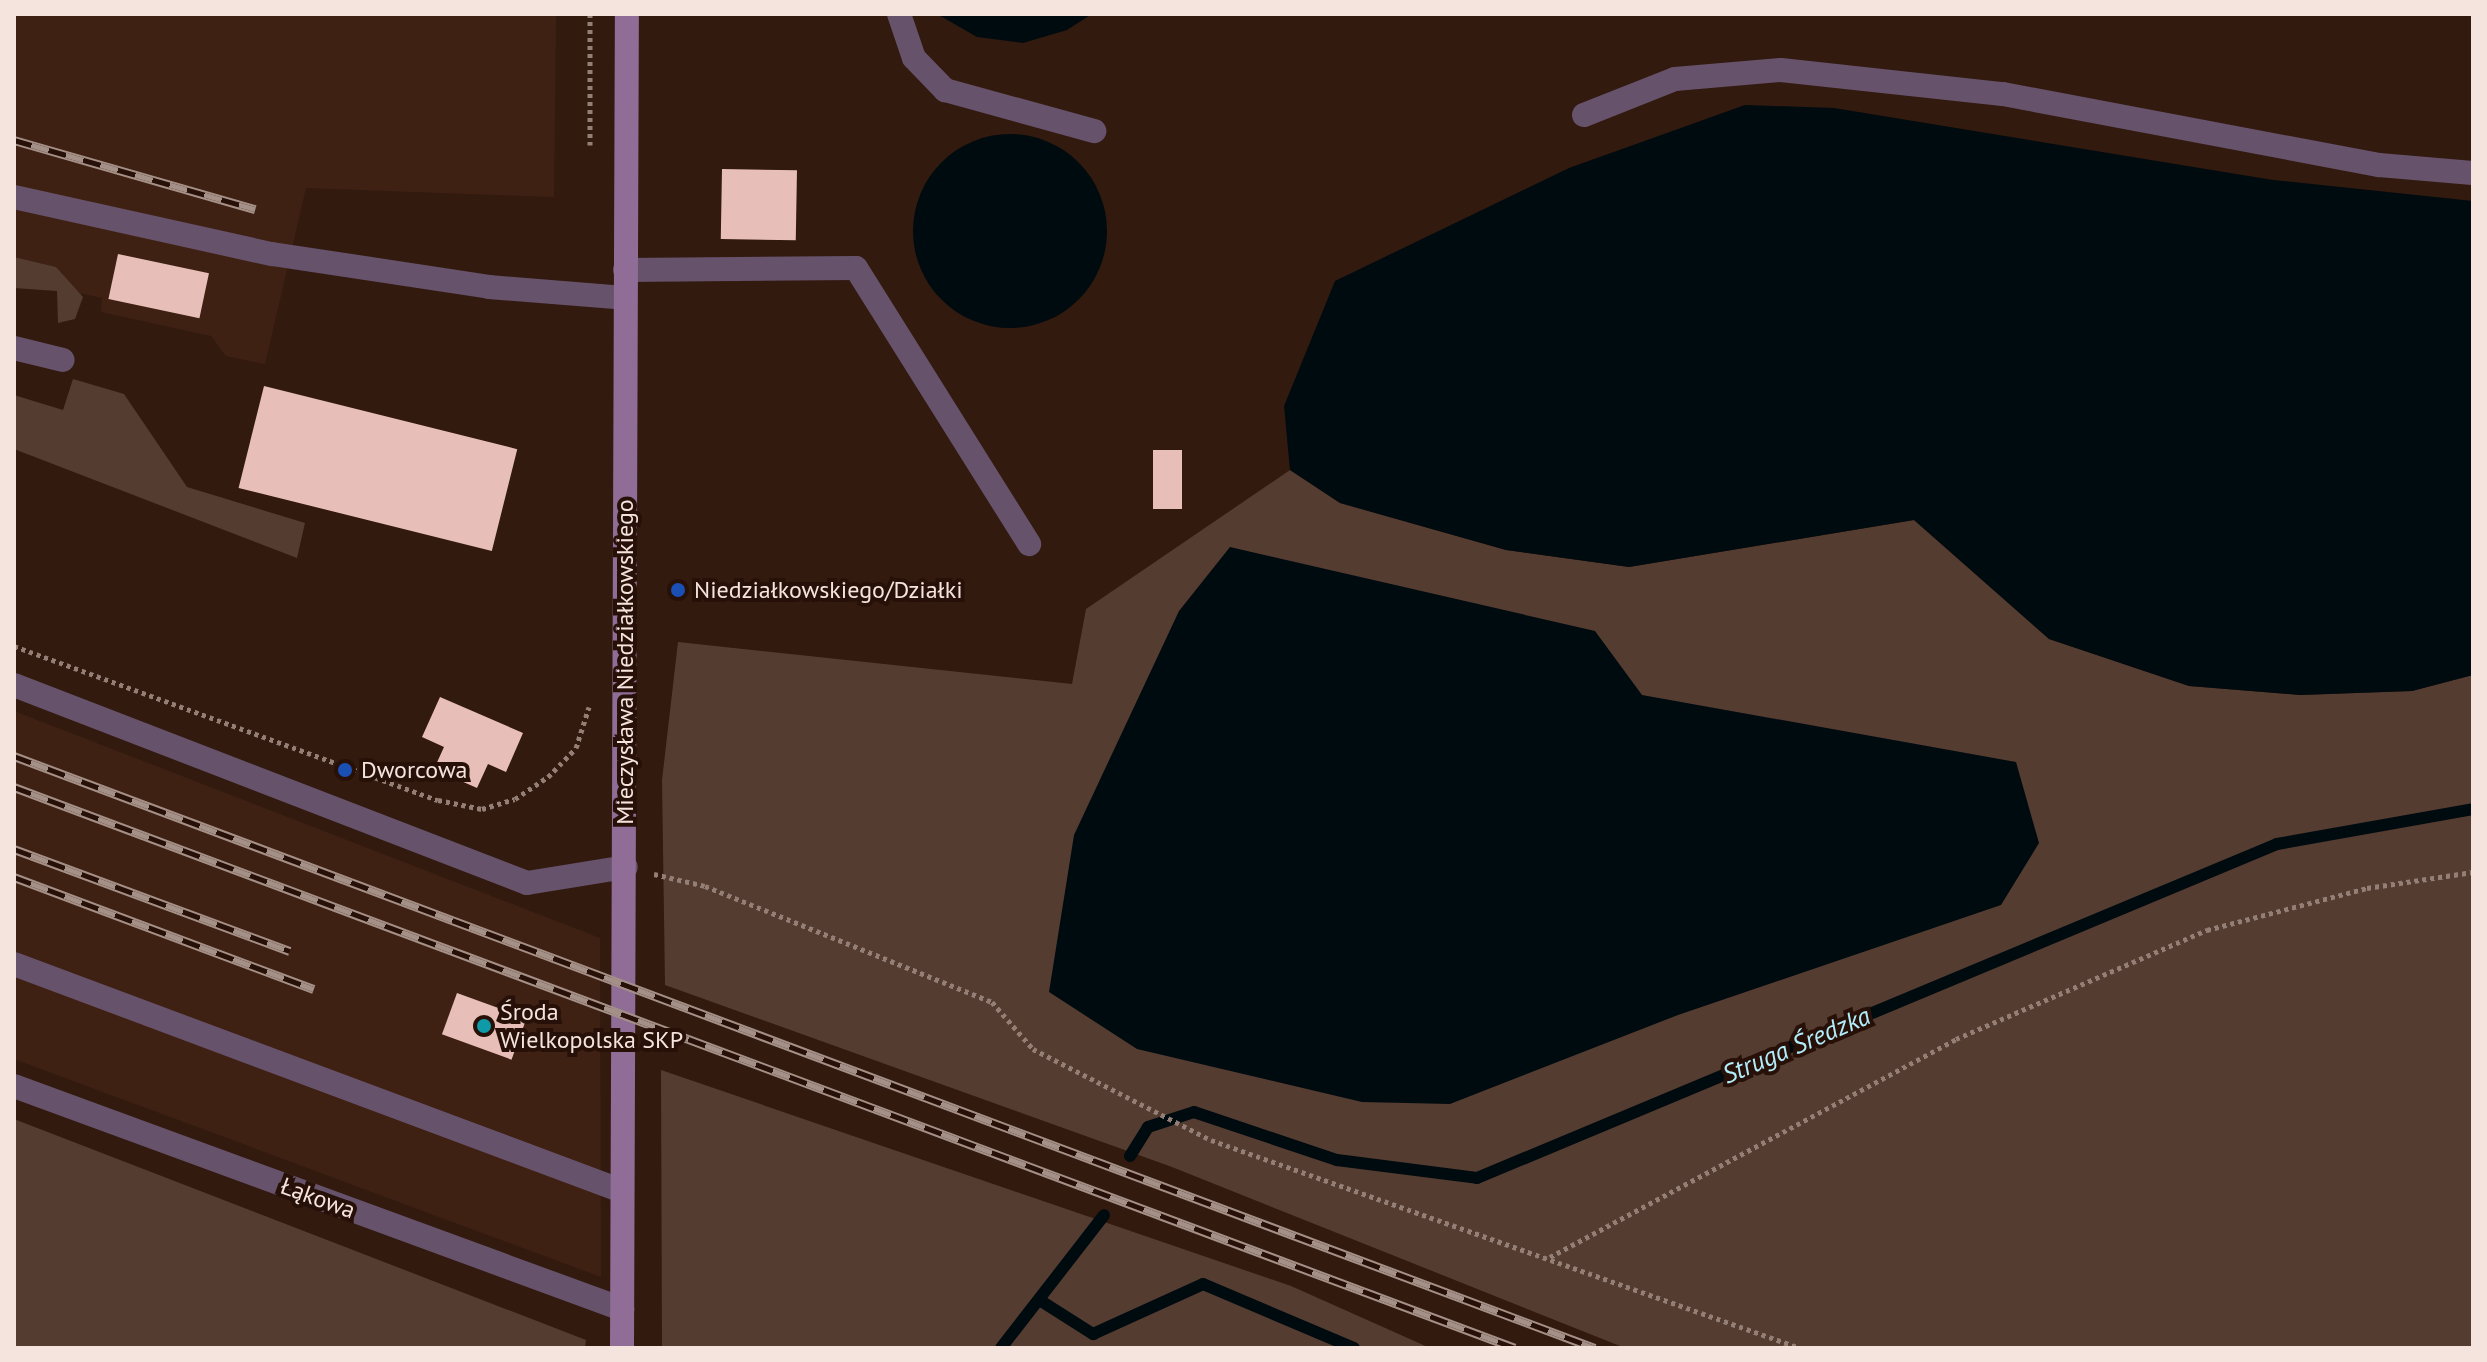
<!DOCTYPE html>
<html>
<head>
<meta charset="utf-8">
<style>
  body { margin:0 }
  #map { position:relative; width:2487px; height:1362px; overflow:hidden; background:#321a0f; font-family:"PT Sans",sans-serif }
  div>[style] { position:absolute }
  [style*='--x'] { left:calc(var(--x)*1px); top:calc(var(--y)*1px); width:calc(var(--w)*1px); rotate:calc(var(--a)*1deg) }
  .built>* { inset:0; background:#3f2114 }
  .green>* { inset:0; background:#553c31 }
  .water>* { inset:0; background:#000b10 }
  .round { border-radius:50% }
  .stream>* { height:12px; margin:-6px; padding:0 6px; transform-origin:6px; border-radius:6px; background:#000b10 }
  .building>* { inset:0; background:#e8bfb8; transform-origin:0 0 }
  .path>* { height:5px; margin-top:-2.5px; transform-origin:0; background:repeating-linear-gradient(90deg,#947f76 0 4px,transparent 0 8px) }
  .lane>* { height:24px; margin:-12px; padding:0 12px; transform-origin:12px; border-radius:12px; background:#67526c }
  .street>* { height:24px; margin:-12px; padding:0 12px; transform-origin:12px; border-radius:12px; background:#67526c }
  .secondary>* { height:24px; margin:-12px; padding:0 12px; transform-origin:12px; border-radius:12px; background:#8f6d97 }
  .rail>* { height:9px; margin-top:-4.5px; transform-origin:0; background:repeating-linear-gradient(90deg,#271007 0 18px,#a49087 0 36px); box-sizing:border-box; border-block:2px solid #a49087 }
  .dots>* { width:22px; height:22px; translate:-50% -50%; box-sizing:border-box; border:4px solid #271007; border-radius:50% }
  span { translate:-50% -50%; white-space:nowrap; text-align:center; line-height:1.15; -webkit-text-stroke:8px #271007; paint-order:stroke }
  .poi-label { font-size:24px; color:#f5e4dd }
  .left { translate:0 -50%; text-align:left }
  .street-label { font-size:24px; color:#f5e4dd }
  .water-label { font-size:26px; color:#b2edfc; font-style:italic }
  .frame { position:absolute; inset:0; border:16px solid #f5e4dd; pointer-events:none }
</style>
</head>
<body>
<div id="map">
  <div class="built">
    <div style="clip-path:polygon(14px 14px,556px 14px,554px 197px,306px 188px,265px 364px,226px 356px,211px 336px,101px 312px,102px 298px,74px 292px,56px 267px,14px 257px)"></div>
    <div style="clip-path:polygon(14px 711px,600px 938px,601px 1277px,14px 1059px)"></div>
  </div>
  <div class="green">
    <div style="clip-path:polygon(14px 257px,56px 267px,83px 297px,75px 319px,58px 323px,57px 291px,14px 288px)"></div>
    <div style="clip-path:polygon(73px 379px,124px 394px,187px 487px,305px 523px,297px 558px,14px 449px,14px 395px,63px 410px)"></div>
    <div style="clip-path:polygon(1290px 470px,1340px 503px,1506px 550px,1629px 567px,1914px 520px,2049px 639px,2189px 686px,2300px 695px,2412px 691px,2473px 675px,2473px 1348px,1625px 1348px,1172px 1167px,665px 985px,662px 780px,678px 642px,1072px 684px,1086px 609px)"></div>
    <div style="clip-path:polygon(661px 1070px,1291px 1286px,1430px 1348px,662px 1348px)"></div>
    <div style="clip-path:polygon(14px 1119px,586px 1340px,585px 1348px,14px 1348px)"></div>
  </div>
  <div class="water">
    <div style="clip-path:polygon(937px 14px,1092px 14px,1067px 30px,1023px 43px,977px 37px)"></div>
    <div style="clip-path:polygon(1745px 105px,1834px 108px,2273px 180px,2473px 201px,2473px 675px,2412px 691px,2300px 695px,2189px 686px,2049px 639px,1914px 520px,1629px 567px,1506px 550px,1340px 503px,1290px 470px,1284px 406px,1335px 281px,1569px 168px)"></div>
    <div class="round" style="left:913px;top:134px;width:194px;height:194px"></div>
    <div style="clip-path:polygon(1230px 547px,1595px 631px,1642px 695px,2016px 762px,2039px 843px,2001px 905px,1678px 1015px,1450px 1104px,1362px 1102px,1137px 1049px,1049px 992px,1074px 835px,1179px 611px)"></div>
  </div>
  <div class="stream">
    <div style="--x:1130;--y:1156;--w:34;--a:-58"></div>
    <div style="--x:1148;--y:1127;--w:48;--a:-18.1"></div>
    <div style="--x:1194;--y:1112;--w:151;--a:18.6"></div>
    <div style="--x:1337;--y:1160;--w:141;--a:7.3"></div>
    <div style="--x:1477;--y:1178;--w:867;--a:-22.66"></div>
    <div style="--x:2277;--y:844;--w:199;--a:-10.1"></div>
    <div style="--x:1041;--y:1301;--w:62;--a:32.4"></div>
    <div style="--x:1093;--y:1334;--w:121;--a:-24.4"></div>
    <div style="--x:1203;--y:1284;--w:164;--a:23"></div>
    <div style="--x:1001;--y:1348;--w:168;--a:-52.2"></div>
  </div>
  <div class="building">
    <div style="left:722px;top:169px;width:75px;height:70px;rotate:1deg"></div>
    <div style="left:118px;top:254px;width:93px;height:46px;rotate:12deg"></div>
    <div style="left:264px;top:386px;width:261px;height:105px;rotate:14deg"></div>
    <div style="left:1153px;top:450px;width:29px;height:59px"></div>
    <div style="clip-path:polygon(440px 697px,523px 733px,506px 772px,488px 764px,477px 788px,434px 769px,444px 747px,422px 737px)"></div>
    <div style="left:457px;top:993px;width:74px;height:44px;rotate:20deg"></div>
  </div>
  <div class="path">
    <div style="--x:590;--y:14;--w:131;--a:90"></div>
    <div style="--x:14;--y:646;--w:451;--a:20"></div>
    <div style="--x:438;--y:800;--w:45;--a:11.6"></div>
    <div style="--x:482;--y:809;--w:34;--a:-17"></div>
    <div style="--x:515;--y:799;--w:40;--a:-34"></div>
    <div style="--x:548;--y:777;--w:40;--a:-46"></div>
    <div style="--x:576;--y:748;--w:43;--a:-72.4"></div>
    <div style="--x:654;--y:874;--w:52;--a:13.2"></div>
    <div style="--x:705;--y:886;--w:310;--a:22"></div>
    <div style="--x:992;--y:1002;--w:62;--a:48.9"></div>
    <div style="--x:1033;--y:1049;--w:200;--a:27.1"></div>
    <div style="--x:1211;--y:1140;--w:625;--a:19.45"></div>
    <div style="--x:1550;--y:1257;--w:461;--a:-28.2"></div>
    <div style="--x:1956;--y:1039;--w:274;--a:-23.5"></div>
    <div style="--x:2207;--y:930;--w:165;--a:-14.7"></div>
    <div style="--x:2367;--y:888;--w:107;--a:-8.6"></div>
  </div>
  <div class="lane">
    <div style="--x:899;--y:14;--w:46;--a:71.2"></div>
    <div style="--x:914;--y:58;--w:45;--a:45.9"></div>
    <div style="--x:945;--y:90;--w:155;--a:15.4"></div>
    <div style="--x:1584;--y:115;--w:98;--a:-21.6"></div>
    <div style="--x:1675;--y:79;--w:106;--a:-4.9"></div>
    <div style="--x:1781;--y:70;--w:223;--a:6.2"></div>
    <div style="--x:2003;--y:94;--w:383;--a:10.7"></div>
    <div style="--x:2379;--y:165;--w:94;--a:4.9"></div>
    <div style="--x:14;--y:197;--w:264;--a:12.5"></div>
    <div style="--x:272;--y:254;--w:219;--a:8.6"></div>
    <div style="--x:489;--y:287;--w:136;--a:4.6"></div>
    <div style="--x:625;--y:270;--w:231;--a:-0.5"></div>
    <div style="--x:856;--y:268;--w:326;--a:57.9"></div>
    <div style="--x:14;--y:348;--w:50;--a:13.8"></div>
    <div style="--x:14;--y:964;--w:649;--a:20.47"></div>
  </div>
  <div class="street">
    <div style="--x:14;--y:685;--w:550;--a:21.1"></div>
    <div style="--x:527;--y:883;--w:100;--a:-9.2"></div>
    <div style="--x:14;--y:1086;--w:648;--a:20.14"></div>
  </div>
  <div class="secondary">
    <div style="--x:622;--y:1348;--w:1334;--a:-89.79"></div>
  </div>
  <div class="rail">
    <div style="--x:14;--y:140;--w:251;--a:16"></div>
    <div style="--x:14;--y:756;--w:1688;--a:20.53"></div>
    <div style="--x:14;--y:787;--w:1602;--a:20.49"></div>
    <div style="--x:14;--y:849;--w:294;--a:20.3"></div>
    <div style="--x:14;--y:877;--w:320;--a:20.5"></div>
  </div>
  <div class="dots">
    <div style="left:678px;top:590px;background:#1a4fb4"></div>
    <div style="left:345px;top:770px;background:#1a4fb4"></div>
    <div style="left:484px;top:1026px;background:#0f9aa8"></div>
  </div>
  <div class="poi-label">
    <span class="left" style="left:694px;top:590px">Niedziałkowskiego/Działki</span>
    <span class="left" style="left:361px;top:770px">Dworcowa</span>
    <span class="left" style="left:500px;top:1026px">Środa<br>Wielkopolska SKP</span>
  </div>
  <div class="street-label">
    <span style="left:625px;top:662px;rotate:-90deg">Mieczysława Niedziałkowskiego</span>
    <span style="left:318px;top:1198px;rotate:20deg">Łąkowa</span>
  </div>
  <div class="water-label">
    <span style="left:1796px;top:1045px;rotate:-23deg">Struga Średzka</span>
  </div>
  <div class="frame"></div>
</div>
</body>
</html>
